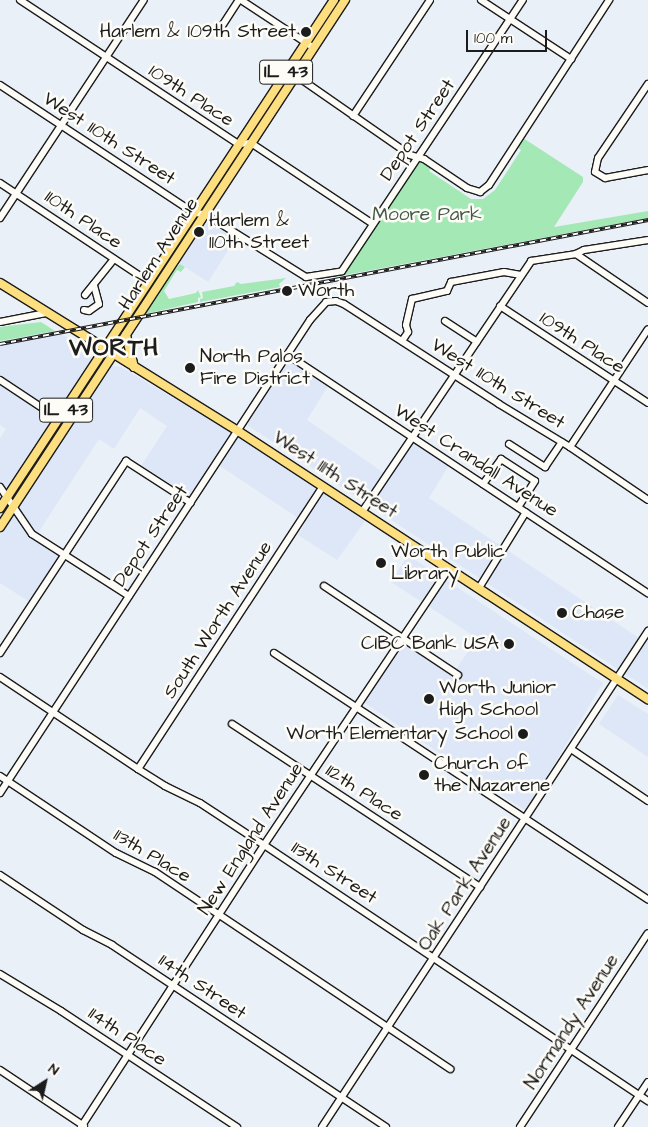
<!DOCTYPE html>
<html>
<head>
<meta charset="utf-8">
<style>
  body { margin:0 }
  #map { position:relative; width:648px; height:1127px; overflow:hidden; background:#eaf0f7; font-family:"Architects Daughter",sans-serif }
  div>[style] { position:absolute }
  [style*='--x'] { left:calc(var(--x)*1px); top:calc(var(--y)*1px); width:calc(var(--w)*1px); rotate:calc(var(--a)*1deg) }
  .built>* { inset:0; background:#dde7f7 }
  .green>* { inset:0; background:#a4e9b5 }
  .roads { filter:drop-shadow(1px 0 #1c1c1c) drop-shadow(-1px 0 #1c1c1c) drop-shadow(0 1px #1c1c1c) drop-shadow(0 -1px #1c1c1c) }
  .minor>* { height:6px; margin:-3px; padding:0 3px; transform-origin:3px; border-radius:3px; background:#fdfcf7 }
  .major>* { height:8px; margin:-4px; padding:0 4px; transform-origin:4px; border-radius:4px; background:#fedf80 }
  .rail>* { height:4px; margin-top:-2px; transform-origin:0; background:repeating-linear-gradient(90deg,#fdfcf7 0 5.5px,#1c1c1c 0 11px); box-sizing:border-box; border-block:1px solid #1c1c1c }
  .dots>* { width:14px; height:14px; translate:-50% -50%; box-sizing:border-box; border:2px solid #fdfcf7; border-radius:50% }
  span { translate:-50% -50%; white-space:nowrap; text-align:center; line-height:1.15; -webkit-text-stroke:5px #fdfcf7; paint-order:stroke }
  .shield-label span { padding:1px 4px; background:#fdfcf7; border:1px solid; border-radius:4px; -webkit-text-stroke-width:0 }
  .shield-label { font-size:18px; color:#1c1c1c; font-weight:700 }
  .poi-label { font-size:19px; color:#1c1c1c }
  .right { translate:-100% -50%; text-align:right }
  .left { translate:0 -50%; text-align:left }
  .street-label { font-size:19px; color:#1c1c1c }
  .park-label { font-size:19px; color:#455a4a }
  .district-label { font-size:24px; color:#1c1c1c; font-weight:700; letter-spacing:1px }
  .north { position:absolute; left:20px; top:1057px; width:50px; height:50px; -webkit-text-stroke:4px #fdfcf7; paint-order:stroke; rotate:35deg; font-size:14px; font-weight:700; line-height:20px; text-align:center; color:#1c1c1c }
  .north::after { content:''; display:block; margin:auto; width:18px; height:22px; background:#1c1c1c; clip-path:polygon(50% 0,100% 100%,50% 72%,0 100%) }
  .scale { position:absolute; left:466px; top:30px; width:81px; height:22px; box-sizing:border-box; border:2px solid #1c1c1c; border-top:0; padding-left:6px; font-size:15px; line-height:18px; white-space:nowrap; color:#1c1c1c; -webkit-text-stroke:4px #fdfcf7; paint-order:stroke }
</style>
</head>
<body>
<div id="map">
  <div class="built">
    <div style="clip-path:polygon(208px 222px,236px 238px,208px 282px,177px 262px,202px 225px)"></div>
    <div style="clip-path:polygon(55px 331px,89px 349px,92px 360px,0 501px,0 438px,6px 429px,0 425px,0 341px)"></div>
    <div style="clip-path:polygon(289px 360px,328px 386px,307px 420px,390px 477px,414px 442px,449px 465px,429px 498px,645px 642px,648px 638px,648px 689px,247px 425px)"></div>
    <div style="clip-path:polygon(113px 366px,121px 367px,224px 428px,365px 521px,337px 560px,298px 535px,305px 524px,301px 520px,214px 462px,190px 499px,141px 466px,167px 426px,140px 408px,114px 449px,99px 439px,34px 539px,61px 556px,30px 602px,0 583px,0 533px,107px 369px)"></div>
    <div style="clip-path:polygon(408px 555px,603px 683px,526px 811px,362px 701px,405px 638px,455px 671px,477px 638px,391px 582px)"></div>
    <div style="clip-path:polygon(618px 695px,648px 714px,648px 757px,599px 724px)"></div>
  </div>
  <div class="green">
    <div style="clip-path:polygon(523px 138px,583px 177px,583px 182px,554px 227px,648px 211px,648px 218px,335px 277px,348px 268px,418px 162px,423px 162px,432px 167px,429px 171px,471px 199px,483px 199px,495px 190px,521px 150px,517px 147px)"></div>
    <div style="clip-path:polygon(180px 264px,185px 267px,181px 272px,177px 270px,164px 291px,169px 299px,196px 293px,198px 290px,201px 297px,198px 298px,198px 302px,145px 314px,168px 278px)"></div>
    <div style="clip-path:polygon(286px 278px,279px 284px,280px 287px,200px 302px,200px 299px,203px 298px,202px 292px,234px 286px,237px 282px,241px 284px)"></div>
    <div style="clip-path:polygon(41px 322px,55px 331px,0 341px,0 327px)"></div>
  </div>
  <div class="roads">
    <div class="minor">
      <div style="--x:20;--y:0;--w:261;--a:33.4"></div>
      <div style="--x:238;--y:144;--w:13;--a:-4"></div>
      <div style="--x:251;--y:143;--w:146;--a:33.6"></div>
      <div style="--x:241;--y:0;--w:87;--a:33.3"></div>
      <div style="--x:481;--y:0;--w:108;--a:33.2"></div>
      <div style="--x:220;--y:29;--w:35;--a:-57"></div>
      <div style="--x:295;--y:75;--w:140;--a:34.8"></div>
      <div style="--x:410;--y:155;--w:15;--a:16"></div>
      <div style="--x:424;--y:159;--w:52;--a:34"></div>
      <div style="--x:467;--y:188;--w:14;--a:17"></div>
      <div style="--x:480;--y:192;--w:11;--a:-38"></div>
      <div style="--x:489;--y:185;--w:221;--a:-57"></div>
      <div style="--x:648;--y:84;--w:89;--a:124"></div>
      <div style="--x:598;--y:158;--w:14;--a:102"></div>
      <div style="--x:595;--y:172;--w:12;--a:31"></div>
      <div style="--x:605;--y:178;--w:44;--a:-10.5"></div>
      <div style="--x:0;--y:85;--w:232;--a:33.4"></div>
      <div style="--x:194;--y:213;--w:11;--a:5"></div>
      <div style="--x:205;--y:214;--w:119;--a:32"></div>
      <div style="--x:306;--y:277;--w:36;--a:-9"></div>
      <div style="--x:342;--y:271;--w:326;--a:-56.3"></div>
      <div style="--x:353;--y:116;--w:139;--a:-56.4"></div>
      <div style="--x:0;--y:183;--w:179;--a:33.6"></div>
      <div style="--x:0;--y:218;--w:261;--a:-56.6"></div>
      <div style="--x:576;--y:254;--w:87;--a:34.2"></div>
      <div style="--x:85;--y:295;--w:46;--a:-51.1"></div>
      <div style="--x:500;--y:306;--w:177;--a:33.2"></div>
      <div style="--x:84;--y:310;--w:5;--a:11"></div>
      <div style="--x:89;--y:311;--w:12;--a:-35"></div>
      <div style="--x:99;--y:304;--w:20;--a:-105"></div>
      <div style="--x:445;--y:321;--w:38;--a:33"></div>
      <div style="--x:0;--y:322;--w:47;--a:-11.1"></div>
      <div style="--x:402;--y:341;--w:11;--a:-56"></div>
      <div style="--x:408;--y:332;--w:7;--a:-106"></div>
      <div style="--x:406;--y:325;--w:27;--a:-77"></div>
      <div style="--x:412;--y:299;--w:36;--a:-13"></div>
      <div style="--x:447;--y:291;--w:10;--a:-66"></div>
      <div style="--x:451;--y:282;--w:54;--a:-10.7"></div>
      <div style="--x:504;--y:272;--w:17;--a:10"></div>
      <div style="--x:288;--y:355;--w:432;--a:33.5"></div>
      <div style="--x:0;--y:380;--w:71;--a:33.5"></div>
      <div style="--x:509;--y:444;--w:43;--a:32.6"></div>
      <div style="--x:545;--y:467;--w:30;--a:-56"></div>
      <div style="--x:570;--y:447;--w:141;--a:-56.5"></div>
      <div style="--x:483;--y:484;--w:31;--a:-54"></div>
      <div style="--x:501;--y:459;--w:40;--a:32.9"></div>
      <div style="--x:535;--y:481;--w:31;--a:123"></div>
      <div style="--x:0;--y:487;--w:57;--a:55.8"></div>
      <div style="--x:32;--y:534;--w:115;--a:32.6"></div>
      <div style="--x:362;--y:512;--w:303;--a:-56"></div>
      <div style="--x:531;--y:261;--w:46;--a:-8.8"></div>
      <div style="--x:576;--y:254;--w:9;--a:-27"></div>
      <div style="--x:584;--y:250;--w:65;--a:-8.9"></div>
      <div style="--x:324;--y:586;--w:161;--a:33.6"></div>
      <div style="--x:479;--y:588;--w:89;--a:-58.3"></div>
      <div style="--x:0;--y:653;--w:230;--a:-56.7"></div>
      <div style="--x:126;--y:461;--w:77;--a:32.9"></div>
      <div style="--x:274;--y:653;--w:448;--a:33.4"></div>
      <div style="--x:0;--y:677;--w:166;--a:33.7"></div>
      <div style="--x:138;--y:769;--w:32;--a:32"></div>
      <div style="--x:165;--y:786;--w:39;--a:26"></div>
      <div style="--x:200;--y:803;--w:77;--a:33.3"></div>
      <div style="--x:264;--y:845;--w:462;--a:33.7"></div>
      <div style="--x:232;--y:724;--w:297;--a:33.3"></div>
      <div style="--x:571;--y:749;--w:93;--a:34"></div>
      <div style="--x:138;--y:769;--w:338;--a:-56.8"></div>
      <div style="--x:0;--y:776;--w:139;--a:33.6"></div>
      <div style="--x:116;--y:853;--w:43;--a:26"></div>
      <div style="--x:155;--y:872;--w:355;--a:33.7"></div>
      <div style="--x:0;--y:793;--w:566;--a:-56.76"></div>
      <div style="--x:310;--y:320;--w:24;--a:-48"></div>
      <div style="--x:326;--y:302;--w:10;--a:-6"></div>
      <div style="--x:336;--y:301;--w:9;--a:21"></div>
      <div style="--x:344;--y:304;--w:184;--a:32.8"></div>
      <div style="--x:499;--y:404;--w:83;--a:31.2"></div>
      <div style="--x:570;--y:447;--w:94;--a:34.2"></div>
      <div style="--x:0;--y:875;--w:100;--a:33.5"></div>
      <div style="--x:83;--y:930;--w:33;--a:27"></div>
      <div style="--x:112;--y:945;--w:329;--a:33.6"></div>
      <div style="--x:0;--y:974;--w:71;--a:31.2"></div>
      <div style="--x:61;--y:1011;--w:211;--a:33.4"></div>
      <div style="--x:0;--y:1070;--w:101;--a:33.7"></div>
      <div style="--x:81;--y:1127;--w:336;--a:-57"></div>
      <div style="--x:264;--y:845;--w:332;--a:-56.2"></div>
      <div style="--x:322;--y:1127;--w:594;--a:-56.68"></div>
      <div style="--x:520;--y:1127;--w:232;--a:-56.6"></div>
      <div style="--x:618;--y:1127;--w:54;--a:-56.3"></div>
    </div>
    <div class="major">
      <div style="--x:0;--y:283;--w:280;--a:31.9"></div>
      <div style="--x:238;--y:431;--w:490;--a:33.2"></div>
      <div style="--x:126;--y:335;--w:33;--a:76"></div>
      <div style="--x:0;--y:508;--w:608;--a:-56.68"></div>
      <div style="--x:0;--y:527;--w:630;--a:-56.79"></div>
    </div>
  </div>
  <div class="rail">
    <div style="--x:0;--y:344;--w:660;--a:-10.83"></div>
  </div>
  <div class="dots">
    <div style="left:306px;top:32px;background:#1c1c1c"></div>
    <div style="left:199px;top:232px;background:#1c1c1c"></div>
    <div style="left:287px;top:291px;background:#1c1c1c"></div>
    <div style="left:190px;top:368px;background:#1c1c1c"></div>
    <div style="left:381px;top:563px;background:#1c1c1c"></div>
    <div style="left:562px;top:613px;background:#1c1c1c"></div>
    <div style="left:509px;top:644px;background:#1c1c1c"></div>
    <div style="left:429px;top:699px;background:#1c1c1c"></div>
    <div style="left:523px;top:734px;background:#1c1c1c"></div>
    <div style="left:424px;top:775px;background:#1c1c1c"></div>
  </div>
  <div class="shield-label">
    <span style="left:286px;top:72px">IL 43</span>
    <span style="left:66px;top:410px">IL 43</span>
  </div>
  <div class="poi-label">
    <span class="right" style="left:296px;top:32px">Harlem &amp; 109th Street</span>
    <span class="left" style="left:209px;top:232px">Harlem &amp;<br>110th Street</span>
    <span class="left" style="left:298px;top:291px">Worth</span>
    <span class="left" style="left:200px;top:368px">North Palos<br>Fire District</span>
    <span class="left" style="left:391px;top:563px">Worth Public<br>Library</span>
    <span class="left" style="left:572px;top:613px">Chase</span>
    <span class="right" style="left:499px;top:644px">CIBC Bank USA</span>
    <span class="left" style="left:439px;top:699px">Worth Junior<br>High School</span>
    <span class="right" style="left:513px;top:734px">Worth Elementary School</span>
    <span class="left" style="left:434px;top:775px">Church of<br>the Nazarene</span>
  </div>
  <div class="street-label">
    <span style="left:191px;top:96px;rotate:33deg">109th Place</span>
    <span style="left:418px;top:130px;rotate:-56deg">Depot Street</span>
    <span style="left:109px;top:139px;rotate:33deg">West 110th Street</span>
    <span style="left:83px;top:220px;rotate:34deg">110th Place</span>
    <span style="left:159px;top:254px;rotate:-57deg">Harlem Avenue</span>
    <span style="left:582px;top:343px;rotate:33deg">109th Place</span>
    <span style="left:498px;top:384px;rotate:32deg">West 110th Street</span>
    <span style="left:476px;top:461px;rotate:33deg">West Crandall Avenue</span>
    <span style="left:335px;top:475px;rotate:33deg">West 111th Street</span>
    <span style="left:151px;top:536px;rotate:-56deg">Depot Street</span>
    <span style="left:218px;top:620px;rotate:-57deg">South Worth Avenue</span>
    <span style="left:364px;top:793px;rotate:33deg">112th Place</span>
    <span style="left:251px;top:839px;rotate:-57deg">New England Avenue</span>
    <span style="left:152px;top:856px;rotate:31deg">113th Place</span>
    <span style="left:334px;top:873px;rotate:33deg">113th Street</span>
    <span style="left:465px;top:884px;rotate:-57deg">Oak Park Avenue</span>
    <span style="left:202px;top:987px;rotate:34deg">114th Street</span>
    <span style="left:572px;top:1022px;rotate:-57deg">Normandy Avenue</span>
    <span style="left:127px;top:1037px;rotate:34deg">114th Place</span>
  </div>
  <div class="park-label">
    <span style="left:427px;top:215px">Moore Park</span>
  </div>
  <div class="district-label">
    <span style="left:114px;top:349px">WORTH</span>
  </div>
  <div class="north">N</div>
  <div class="scale">100 m</div>
</div>
</body>
</html>
